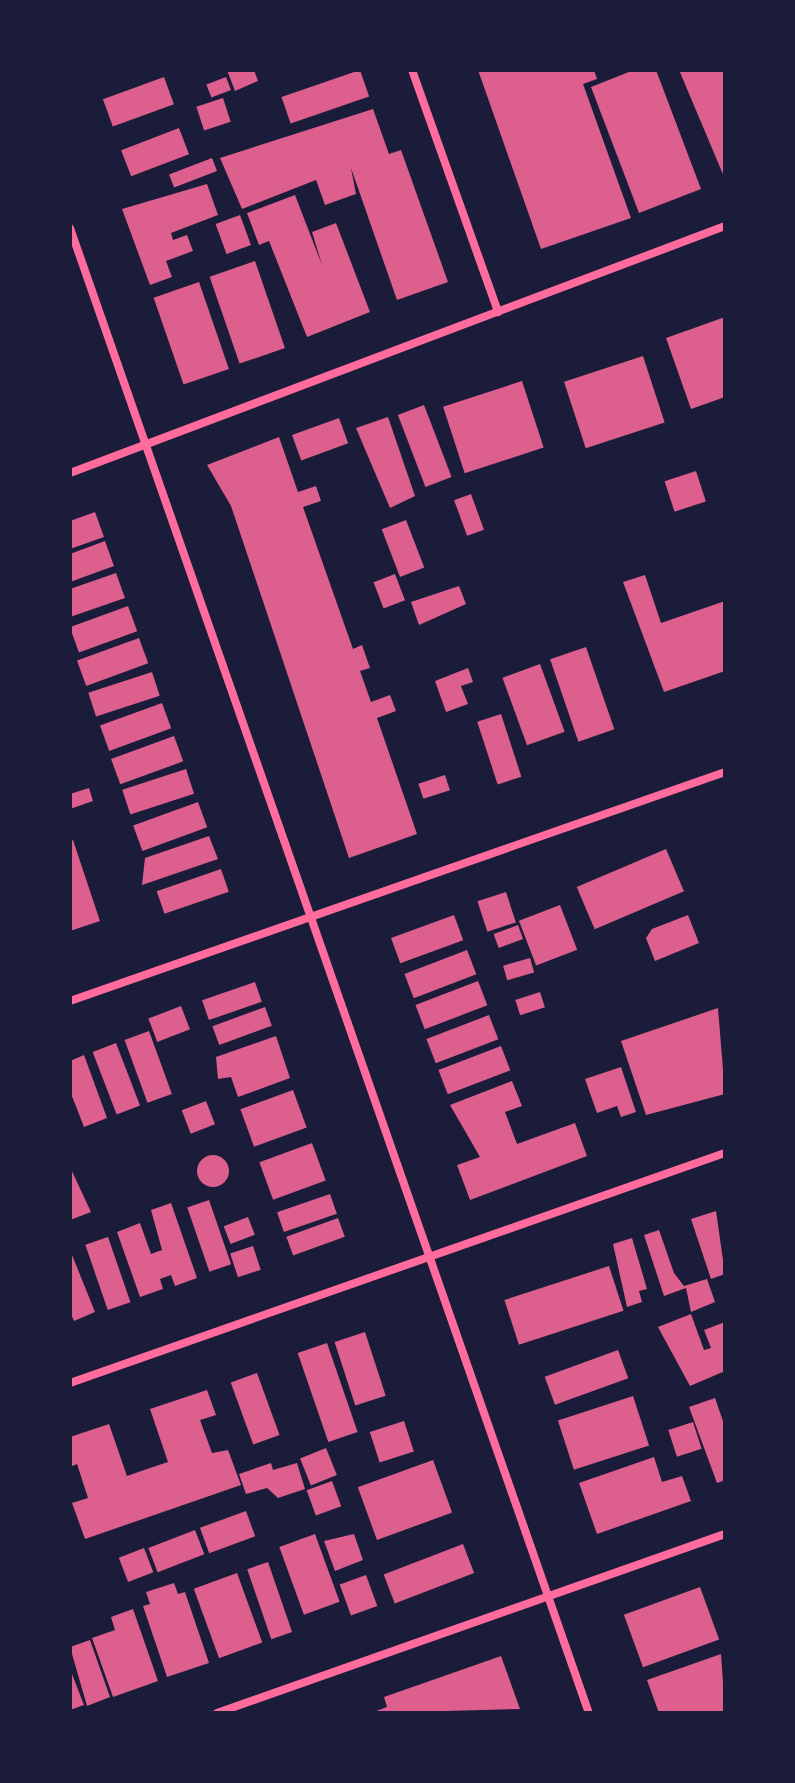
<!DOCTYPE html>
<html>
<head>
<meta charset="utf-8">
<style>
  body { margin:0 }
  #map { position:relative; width:795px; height:1783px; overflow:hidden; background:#1b1b3a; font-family:"Work Sans",sans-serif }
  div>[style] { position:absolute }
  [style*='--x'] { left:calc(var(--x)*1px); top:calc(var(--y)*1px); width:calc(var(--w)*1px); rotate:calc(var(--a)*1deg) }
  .building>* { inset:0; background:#dd5f8e; transform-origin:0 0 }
  .round { border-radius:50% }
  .minor>* { height:8px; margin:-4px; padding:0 4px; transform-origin:4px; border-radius:4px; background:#ff6b9d }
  span { translate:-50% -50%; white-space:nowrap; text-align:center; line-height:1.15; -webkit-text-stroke:7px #1b1b3a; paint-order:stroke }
  .frame { position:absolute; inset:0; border:72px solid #1b1b3a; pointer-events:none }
</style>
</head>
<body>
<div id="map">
  <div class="building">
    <div style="clip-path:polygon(227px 70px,254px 70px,258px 81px,235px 91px)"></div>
    <div style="left:360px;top:70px;width:28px;height:83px;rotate:71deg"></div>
    <div style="clip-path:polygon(478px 70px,594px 70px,597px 79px,583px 84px,631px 218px,541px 249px)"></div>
    <div style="clip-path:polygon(634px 70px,656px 70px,701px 189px,639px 213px,591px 87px)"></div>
    <div style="clip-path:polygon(679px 70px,725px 70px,725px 179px)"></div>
    <div style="left:164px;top:77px;width:29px;height:65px;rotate:70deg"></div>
    <div style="left:226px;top:77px;width:14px;height:21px;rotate:69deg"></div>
    <div style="left:223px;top:98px;width:25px;height:28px;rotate:72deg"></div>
    <div style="clip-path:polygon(373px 109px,389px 154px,401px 150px,448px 282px,397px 300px,351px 168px,356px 194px,325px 205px,316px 180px,242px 209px,220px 158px)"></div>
    <div style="left:179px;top:128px;width:28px;height:62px;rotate:69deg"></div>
    <div style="left:212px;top:158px;width:14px;height:46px;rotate:69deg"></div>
    <div style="clip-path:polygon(207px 184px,218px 215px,171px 233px,173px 240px,187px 235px,193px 251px,166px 261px,172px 277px,150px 285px,122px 209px)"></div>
    <div style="clip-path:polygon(295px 195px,322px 265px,312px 232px,336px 223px,370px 312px,307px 337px,269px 241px,259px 245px,247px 213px)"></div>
    <div style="left:240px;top:215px;width:32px;height:26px;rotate:70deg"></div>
    <div style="left:255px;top:261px;width:92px;height:48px;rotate:71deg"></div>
    <div style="left:199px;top:282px;width:92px;height:48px;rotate:71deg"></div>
    <div style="clip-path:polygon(725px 317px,725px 397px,691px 409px,666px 338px)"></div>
    <div style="left:643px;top:356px;width:70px;height:83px;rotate:72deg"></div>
    <div style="left:522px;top:381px;width:70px;height:83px;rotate:72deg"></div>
    <div style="left:424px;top:405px;width:77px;height:28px;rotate:69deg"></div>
    <div style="clip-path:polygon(388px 417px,415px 496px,390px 508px,356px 428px)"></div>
    <div style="left:339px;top:418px;width:27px;height:50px;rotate:70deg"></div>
    <div style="clip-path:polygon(279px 437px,298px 492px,316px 486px,321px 501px,303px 507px,353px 649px,362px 645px,370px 668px,360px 671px,371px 702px,390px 695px,396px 711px,377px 718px,417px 834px,349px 858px,231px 506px,207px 465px)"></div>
    <div style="left:696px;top:471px;width:32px;height:33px;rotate:72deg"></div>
    <div style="left:471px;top:494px;width:38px;height:18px;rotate:70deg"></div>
    <div style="clip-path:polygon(95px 512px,104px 537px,70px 549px,70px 521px)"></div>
    <div style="left:406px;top:520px;width:51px;height:26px;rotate:69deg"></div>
    <div style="clip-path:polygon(105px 541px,114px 566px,70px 582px,70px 554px)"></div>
    <div style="clip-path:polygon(116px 573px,125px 598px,70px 617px,70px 589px)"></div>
    <div style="left:395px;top:574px;width:28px;height:23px;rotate:69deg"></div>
    <div style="clip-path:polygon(645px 575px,661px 623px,725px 601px,725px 671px,664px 692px,623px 582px)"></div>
    <div style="clip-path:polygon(459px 586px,466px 604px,419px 625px,411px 602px)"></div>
    <div style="left:128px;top:606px;width:27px;height:62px;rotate:70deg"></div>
    <div style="left:139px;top:638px;width:27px;height:66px;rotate:70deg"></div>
    <div style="left:586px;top:647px;width:87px;height:38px;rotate:71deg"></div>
    <div style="left:540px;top:664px;width:72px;height:40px;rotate:70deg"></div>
    <div style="clip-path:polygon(468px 668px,473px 682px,461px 686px,468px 704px,446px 712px,435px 681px)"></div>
    <div style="left:152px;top:672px;width:25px;height:67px;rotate:72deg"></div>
    <div style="left:162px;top:703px;width:27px;height:66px;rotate:70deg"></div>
    <div style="left:501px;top:714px;width:66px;height:25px;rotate:72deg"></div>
    <div style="left:174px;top:736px;width:27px;height:67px;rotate:70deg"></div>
    <div style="left:186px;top:769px;width:26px;height:67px;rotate:72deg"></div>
    <div style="left:445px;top:775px;width:16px;height:28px;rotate:72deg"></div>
    <div style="clip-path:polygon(89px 788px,93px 801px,70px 809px,70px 794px)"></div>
    <div style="left:198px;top:802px;width:27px;height:69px;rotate:70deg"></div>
    <div style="clip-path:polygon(209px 836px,218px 859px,142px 885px,145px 858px)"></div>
    <div style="clip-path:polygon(73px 840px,100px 921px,70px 931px,70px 841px)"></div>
    <div style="left:666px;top:849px;width:46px;height:97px;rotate:67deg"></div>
    <div style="left:221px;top:869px;width:24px;height:68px;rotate:71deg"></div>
    <div style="left:506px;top:892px;width:32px;height:30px;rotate:72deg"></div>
    <div style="left:560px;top:905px;width:48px;height:44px;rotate:69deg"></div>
    <div style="left:454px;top:915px;width:27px;height:67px;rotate:70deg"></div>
    <div style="clip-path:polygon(688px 915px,699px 943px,655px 961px,646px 938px,652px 929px)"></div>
    <div style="left:518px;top:925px;width:15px;height:26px;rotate:70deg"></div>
    <div style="left:467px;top:950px;width:26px;height:67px;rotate:69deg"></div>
    <div style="left:530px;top:958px;width:15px;height:28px;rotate:74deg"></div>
    <div style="left:478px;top:981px;width:26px;height:67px;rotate:69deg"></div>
    <div style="left:255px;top:982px;width:21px;height:56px;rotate:71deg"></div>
    <div style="left:540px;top:992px;width:16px;height:26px;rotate:72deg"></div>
    <div style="left:181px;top:1006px;width:25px;height:35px;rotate:69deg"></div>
    <div style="left:265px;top:1007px;width:20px;height:56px;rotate:70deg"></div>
    <div style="clip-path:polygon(718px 1008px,725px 1094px,646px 1115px,621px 1041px)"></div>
    <div style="left:489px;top:1015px;width:26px;height:67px;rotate:69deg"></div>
    <div style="left:149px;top:1031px;width:67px;height:26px;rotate:70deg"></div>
    <div style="clip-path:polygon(276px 1036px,290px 1078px,238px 1097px,231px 1077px,218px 1079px,216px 1057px)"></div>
    <div style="left:116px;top:1043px;width:67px;height:25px;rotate:69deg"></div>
    <div style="left:501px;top:1046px;width:26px;height:67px;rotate:69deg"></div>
    <div style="clip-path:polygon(84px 1055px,107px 1118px,84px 1127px,70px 1091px,70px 1061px)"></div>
    <div style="clip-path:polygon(621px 1067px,636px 1112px,621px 1117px,617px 1106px,597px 1113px,585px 1079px)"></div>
    <div style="clip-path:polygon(512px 1081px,522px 1106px,505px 1112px,517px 1144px,575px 1123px,587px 1156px,470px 1200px,457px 1165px,480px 1157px,450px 1105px)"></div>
    <div style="left:293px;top:1090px;width:40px;height:56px;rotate:70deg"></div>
    <div style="left:206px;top:1101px;width:25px;height:26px;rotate:69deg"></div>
    <div style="left:312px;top:1143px;width:40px;height:56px;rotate:70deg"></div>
    <div class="round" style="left:197px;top:1155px;width:32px;height:32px"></div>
    <div style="clip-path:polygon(70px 1167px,91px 1212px,70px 1220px)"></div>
    <div style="left:330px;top:1194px;width:21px;height:56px;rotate:71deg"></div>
    <div style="left:209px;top:1200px;width:68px;height:23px;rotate:71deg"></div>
    <div style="clip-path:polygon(171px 1203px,197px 1278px,175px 1286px,171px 1275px,160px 1279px,163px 1289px,140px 1297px,117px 1232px,140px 1223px,151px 1254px,162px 1250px,151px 1210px)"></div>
    <div style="clip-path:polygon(716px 1211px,725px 1274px,711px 1279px,691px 1219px)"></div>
    <div style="left:248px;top:1217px;width:19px;height:26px;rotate:69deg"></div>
    <div style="left:338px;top:1218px;width:20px;height:55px;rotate:70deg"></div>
    <div style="clip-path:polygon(659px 1230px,674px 1273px,684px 1286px,707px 1279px,715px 1302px,691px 1312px,686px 1288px,664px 1296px,644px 1235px)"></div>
    <div style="left:108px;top:1237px;width:69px;height:24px;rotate:71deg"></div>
    <div style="clip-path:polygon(632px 1238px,647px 1289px,639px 1291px,642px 1302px,627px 1307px,613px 1244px)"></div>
    <div style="left:253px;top:1246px;width:25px;height:24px;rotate:72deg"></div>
    <div style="clip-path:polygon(70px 1250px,95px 1312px,74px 1321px,70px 1312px)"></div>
    <div style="left:609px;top:1266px;width:47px;height:110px;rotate:72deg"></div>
    <div style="clip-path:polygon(691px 1314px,704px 1350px,711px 1348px,704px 1330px,725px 1322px,725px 1371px,690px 1386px,658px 1327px)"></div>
    <div style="left:365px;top:1332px;width:67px;height:32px;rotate:72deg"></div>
    <div style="left:327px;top:1343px;width:94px;height:31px;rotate:71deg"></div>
    <div style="left:618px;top:1350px;width:30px;height:78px;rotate:70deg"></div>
    <div style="left:257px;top:1373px;width:66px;height:28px;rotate:70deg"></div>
    <div style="clip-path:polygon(207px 1390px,216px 1415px,200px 1420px,212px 1453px,228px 1450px,241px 1485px,85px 1539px,72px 1503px,88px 1498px,77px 1464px,70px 1467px,70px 1437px,109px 1424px,127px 1476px,147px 1469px,168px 1462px,150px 1409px)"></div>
    <div style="left:633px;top:1396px;width:52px;height:79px;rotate:72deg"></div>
    <div style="clip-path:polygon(715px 1398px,725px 1427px,725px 1480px,717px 1483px,689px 1407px)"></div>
    <div style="left:404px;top:1421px;width:32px;height:36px;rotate:72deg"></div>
    <div style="left:693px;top:1422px;width:28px;height:26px;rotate:72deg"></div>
    <div style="left:326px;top:1448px;width:29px;height:28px;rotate:68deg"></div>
    <div style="clip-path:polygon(654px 1457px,662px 1482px,682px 1476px,691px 1501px,597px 1534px,579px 1483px)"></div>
    <div style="left:433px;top:1460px;width:56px;height:80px;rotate:70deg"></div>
    <div style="clip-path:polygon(271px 1463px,273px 1470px,297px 1463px,305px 1489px,278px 1498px,267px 1488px,246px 1494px,239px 1474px)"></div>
    <div style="left:332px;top:1481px;width:27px;height:27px;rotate:70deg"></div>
    <div style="left:246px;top:1511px;width:27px;height:49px;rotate:70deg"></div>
    <div style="left:195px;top:1530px;width:26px;height:50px;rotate:69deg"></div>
    <div style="left:315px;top:1534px;width:72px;height:38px;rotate:70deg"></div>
    <div style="clip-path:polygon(354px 1534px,363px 1560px,335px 1571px,324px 1541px)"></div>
    <div style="left:463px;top:1544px;width:31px;height:85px;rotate:69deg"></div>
    <div style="left:144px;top:1548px;width:26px;height:27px;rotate:69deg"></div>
    <div style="left:268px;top:1562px;width:74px;height:22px;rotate:71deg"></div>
    <div style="left:237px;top:1573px;width:74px;height:46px;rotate:70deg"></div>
    <div style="left:366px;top:1575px;width:33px;height:28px;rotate:70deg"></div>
    <div style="clip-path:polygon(174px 1583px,178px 1594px,185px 1592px,209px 1663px,167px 1677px,143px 1606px,150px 1604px,146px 1592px)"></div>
    <div style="left:700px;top:1587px;width:56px;height:81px;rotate:70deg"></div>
    <div style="clip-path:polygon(133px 1609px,158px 1681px,113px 1697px,92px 1638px,115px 1630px,111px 1617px)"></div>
    <div style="clip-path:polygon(90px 1640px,110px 1697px,87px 1706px,70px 1647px)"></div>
    <div style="clip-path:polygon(721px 1654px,725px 1711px,659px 1713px,647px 1680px)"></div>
    <div style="clip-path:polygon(501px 1656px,520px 1709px,371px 1713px,387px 1707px,384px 1697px)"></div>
    <div style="clip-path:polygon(70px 1669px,84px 1705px,70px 1710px)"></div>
  </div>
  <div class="minor">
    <div style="--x:412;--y:70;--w:257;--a:70.4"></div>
    <div style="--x:70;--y:228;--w:1573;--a:70.74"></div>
    <div style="--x:70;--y:473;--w:700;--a:-20.66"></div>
    <div style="--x:70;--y:1001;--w:694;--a:-19.27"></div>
    <div style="--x:70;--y:1383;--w:694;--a:-19.35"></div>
    <div style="--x:217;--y:1713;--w:539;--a:-19.41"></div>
  </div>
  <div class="frame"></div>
</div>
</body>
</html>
